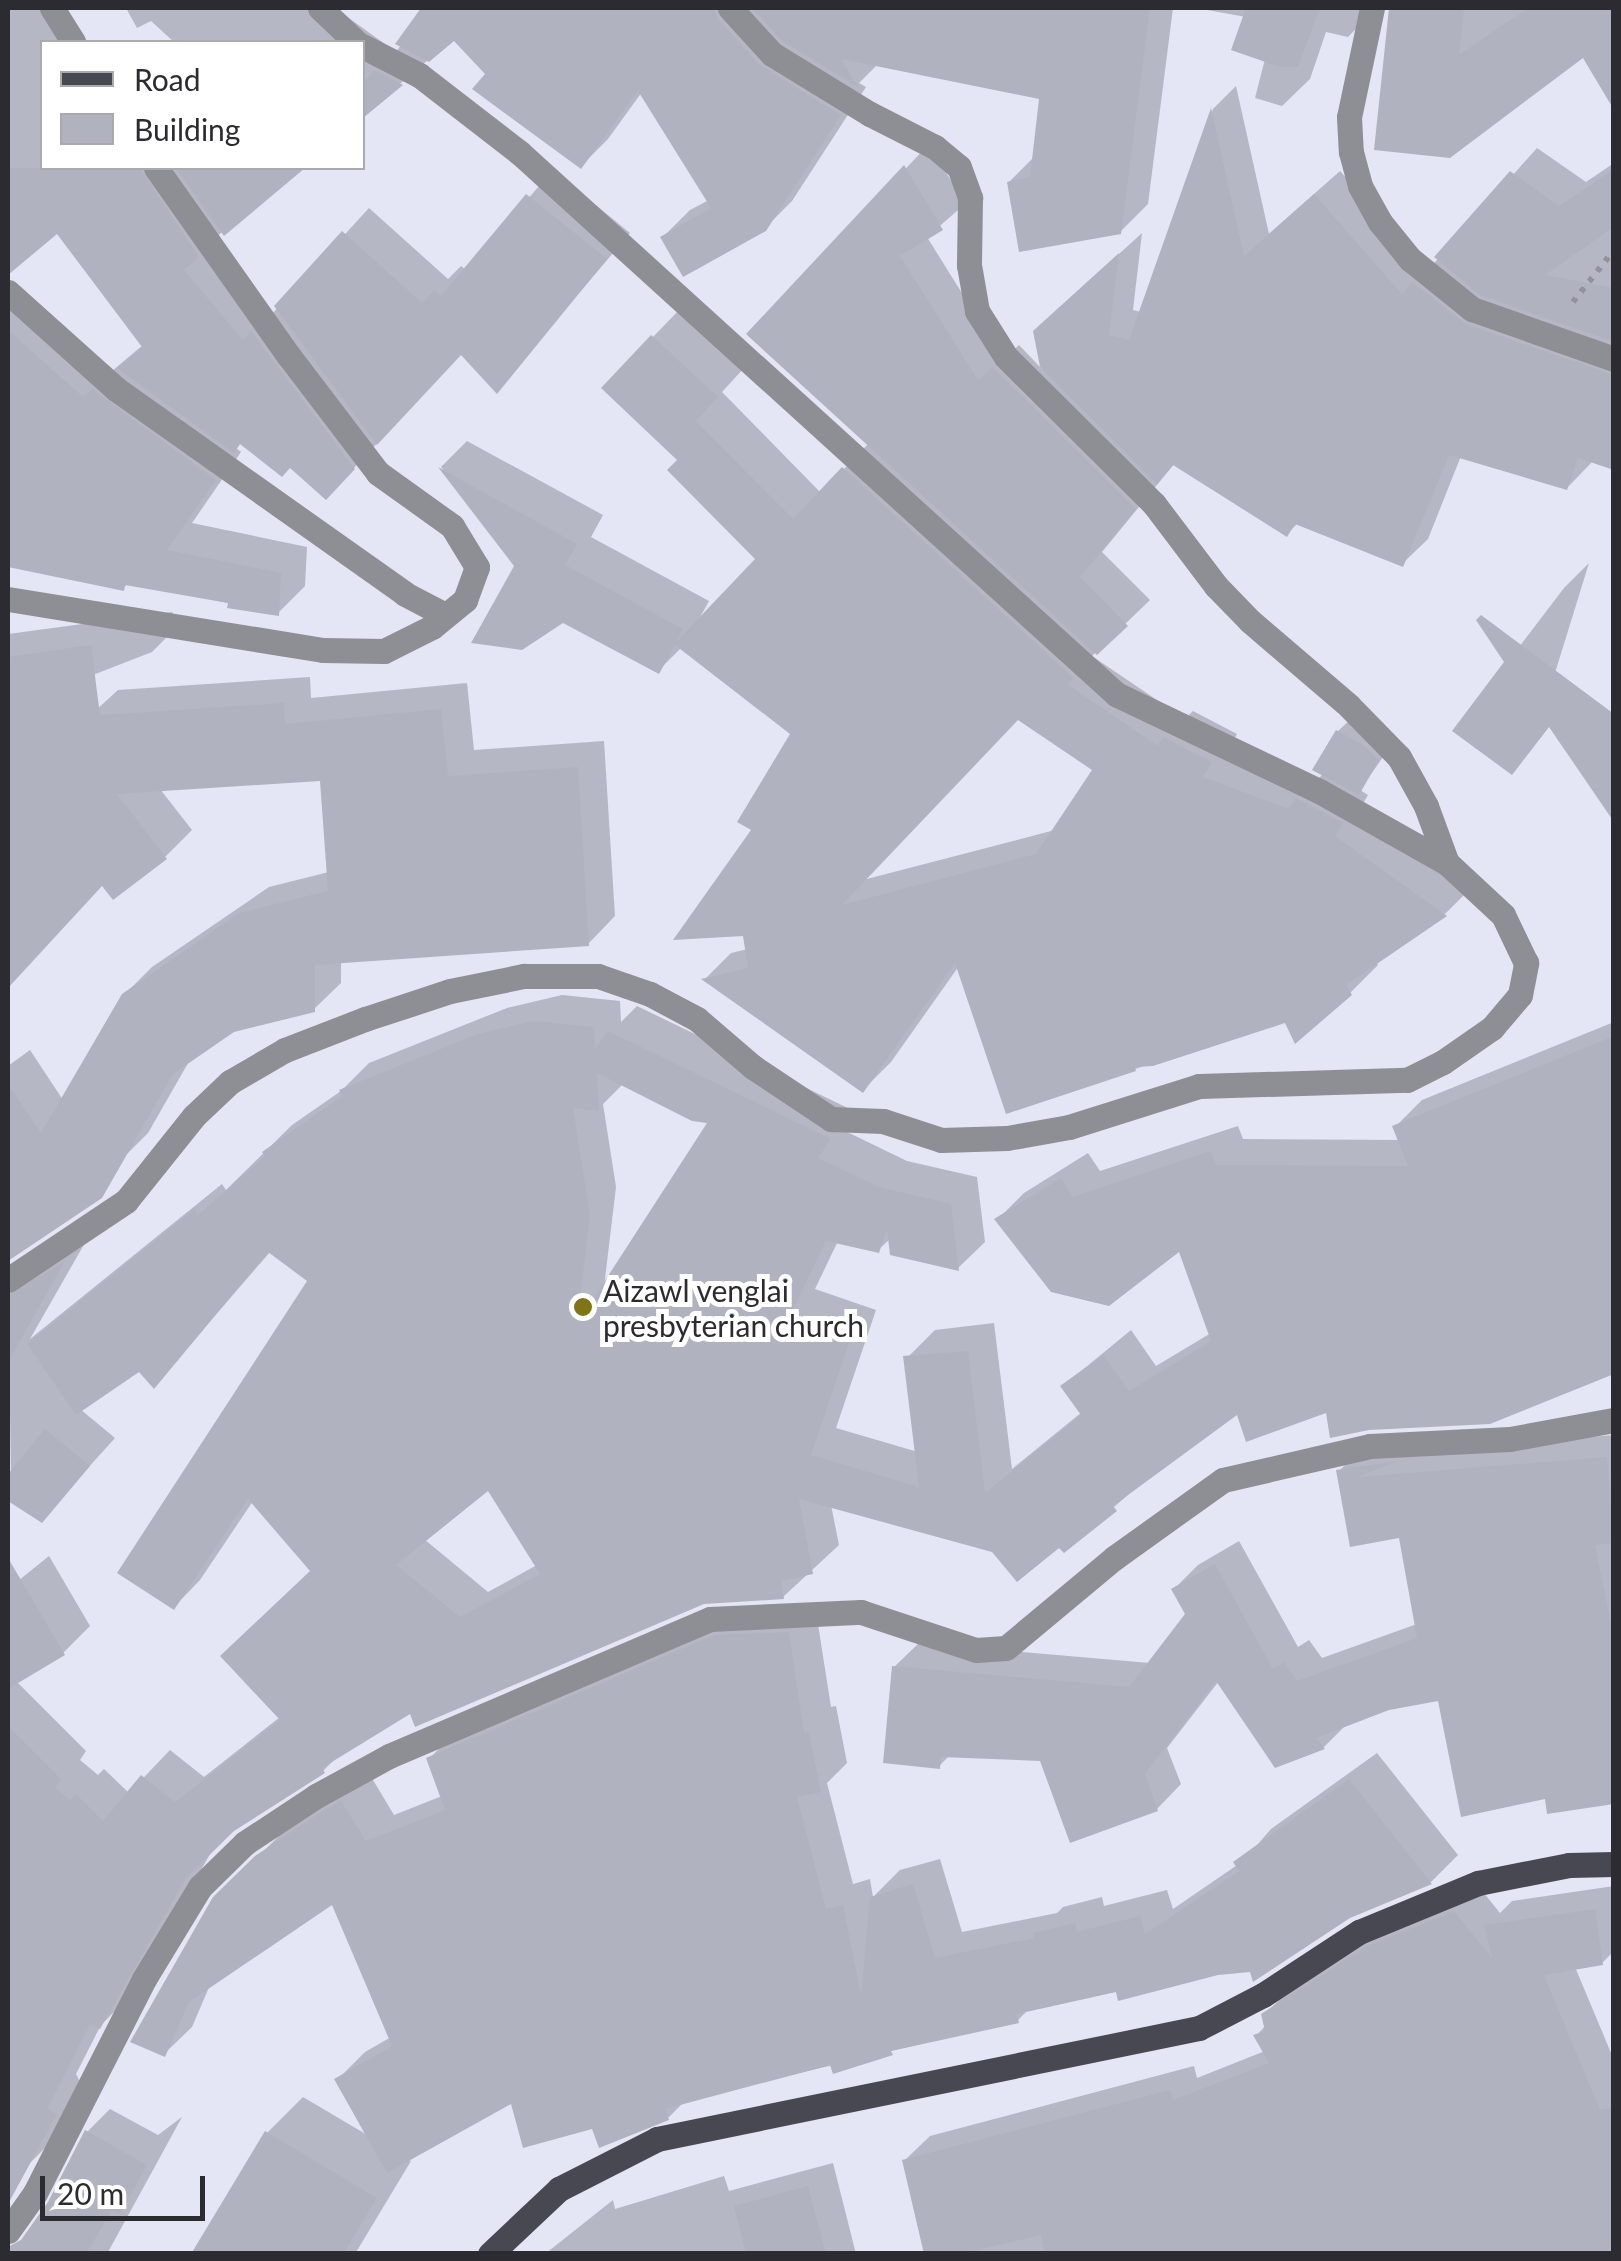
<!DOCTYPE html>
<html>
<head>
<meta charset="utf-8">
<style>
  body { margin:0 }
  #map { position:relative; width:1621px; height:2261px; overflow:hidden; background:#e4e5f5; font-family:Lato,sans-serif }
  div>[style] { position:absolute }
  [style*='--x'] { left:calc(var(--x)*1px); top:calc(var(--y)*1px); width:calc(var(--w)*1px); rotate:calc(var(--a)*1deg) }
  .shadow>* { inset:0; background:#0003 }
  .building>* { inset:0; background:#b1b2c0 }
  .path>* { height:6px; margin-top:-3px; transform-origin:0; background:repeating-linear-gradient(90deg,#91929d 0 5px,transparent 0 13px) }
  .minor>* { height:25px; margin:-12.5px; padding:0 12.5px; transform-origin:12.5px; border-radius:12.5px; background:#8e8e95 }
  .major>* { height:25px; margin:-12.5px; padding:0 12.5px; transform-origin:12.5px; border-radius:12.5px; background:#474852 }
  .dots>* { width:28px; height:28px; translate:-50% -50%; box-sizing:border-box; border:5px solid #fff; border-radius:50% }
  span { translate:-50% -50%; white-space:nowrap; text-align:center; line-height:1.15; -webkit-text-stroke:10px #fff; paint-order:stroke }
  .poi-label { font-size:30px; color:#2b2b31 }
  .left { translate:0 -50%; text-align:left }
  .frame { position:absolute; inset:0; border:10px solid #2b2b31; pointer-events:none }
  .legend { position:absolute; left:40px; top:40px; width:325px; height:130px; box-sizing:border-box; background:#fff; border:2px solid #aaaaad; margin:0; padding:12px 18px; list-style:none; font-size:30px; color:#2b2b31 }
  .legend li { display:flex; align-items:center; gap:20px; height:50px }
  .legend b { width:50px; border:2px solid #aaaaad }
  .scale { position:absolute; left:40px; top:2176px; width:165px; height:45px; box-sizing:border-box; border:5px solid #2b2b31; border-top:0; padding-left:12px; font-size:30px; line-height:35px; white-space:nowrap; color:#2b2b31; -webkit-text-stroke:8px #fff; paint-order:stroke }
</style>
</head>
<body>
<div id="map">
  <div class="shadow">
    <div style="clip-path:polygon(8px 8px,64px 8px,62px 42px,42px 42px,42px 168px,301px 168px,210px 242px,271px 315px,369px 208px,448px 279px,461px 266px,466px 270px,553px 170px,630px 233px,497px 390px,462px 353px,353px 469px,291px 465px,241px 442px,236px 448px,241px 452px,192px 523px,307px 547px,305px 586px,278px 613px,128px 583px,123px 589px,8px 565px,8px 279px,112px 371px,143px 345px,58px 230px,8px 272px)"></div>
    <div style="clip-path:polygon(126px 8px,335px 8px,396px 52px,428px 8px,1173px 8px,1148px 204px,1120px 232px,1009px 182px,1035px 156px,1042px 97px,878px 64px,859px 83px,866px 87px,792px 201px,764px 229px,663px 237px,690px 210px,709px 200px,642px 92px,608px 139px,581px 166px,454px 38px,362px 116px,362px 42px,174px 42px,151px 21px,137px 28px)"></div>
    <div style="clip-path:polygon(1196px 8px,1376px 8px,1348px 37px,1326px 32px,1310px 79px,1282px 106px,1255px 98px,1265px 59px,1246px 17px)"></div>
    <div style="clip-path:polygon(1392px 8px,1614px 8px,1614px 105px,1584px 54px,1377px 148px)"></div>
    <div style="clip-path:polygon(evenodd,1236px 86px,1269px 234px,1340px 171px,1428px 270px,1537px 148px,1586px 182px,1614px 163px,1614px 460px,1593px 461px,1567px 488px,1461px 456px,1428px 539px,1402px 564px,1298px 523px,1287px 534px,1175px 463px,1102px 552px,1150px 600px,1092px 656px,1185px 719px,1193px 711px,1237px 734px,1229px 749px,1315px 782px,1324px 773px,1338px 731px,1351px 719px,1390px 747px,1360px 790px,1368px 795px,1361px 807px,1472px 887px,1445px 914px,1376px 962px,1378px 965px,1350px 993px,1286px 1020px,1135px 1069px,959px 966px,891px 1062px,863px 1090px,705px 979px,731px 953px,748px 949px,755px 830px,794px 734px,682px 647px,658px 671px,516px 566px,441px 467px,467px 441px,603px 515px,591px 537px,709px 601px,699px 619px,758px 559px,681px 460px,653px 337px,680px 309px,744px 368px,722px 392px,821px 493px,869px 443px,750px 333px,929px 144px,965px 204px,927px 237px,1003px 359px,1019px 345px,1042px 369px,1062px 306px,1142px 233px,1133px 310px,1141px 312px,1213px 109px,1236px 86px,1018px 717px,1096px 770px,1055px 830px,863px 880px,1018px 717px)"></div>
    <div style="clip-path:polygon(1589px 563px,1533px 744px,1456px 730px,1564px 588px)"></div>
    <div style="clip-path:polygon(172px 612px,179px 625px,152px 652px,8px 708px,8px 634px)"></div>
    <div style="clip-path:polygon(310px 677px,311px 698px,467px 683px,474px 750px,604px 741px,615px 916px,588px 944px,341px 961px,341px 983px,313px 1010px,232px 1030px,191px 1058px,148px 1133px,121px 1160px,101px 1139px,8px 1214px,8px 1066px,30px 1050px,63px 1100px,124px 995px,152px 967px,269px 887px,329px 872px,322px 779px,160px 789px,192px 830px,165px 857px,103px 883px,8px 978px,8px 791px,118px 690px)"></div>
    <div style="clip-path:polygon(evenodd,562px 995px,620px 1001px,621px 1022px,637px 1006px,856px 1112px,843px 1130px,907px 1161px,977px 1177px,985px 1242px,958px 1268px,891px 1238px,878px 1250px,838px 1241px,815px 1289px,876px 1310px,836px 1428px,918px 1452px,908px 1357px,935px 1330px,994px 1323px,1012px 1469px,1082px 1412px,1063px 1386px,1131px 1330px,1156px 1366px,1211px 1333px,1181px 1247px,997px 1220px,1024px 1193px,1088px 1153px,1100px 1171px,1238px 1126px,1243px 1139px,1400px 1140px,1395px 1127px,1422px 1100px,1614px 1022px,1614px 1153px,1328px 1410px,1238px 1411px,1143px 1482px,1064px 1550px,1059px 1544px,994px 1549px,831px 1505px,839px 1545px,783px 1597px,704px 1601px,411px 1710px,341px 1753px,323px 1771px,232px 1829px,213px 1849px,127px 1999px,101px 2025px,76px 2074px,82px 2086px,57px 2136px,29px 2164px,8px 2177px,8px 1589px,49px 1556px,90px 1626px,63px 1653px,16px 1681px,86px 1751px,80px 1760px,98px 1775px,104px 1769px,129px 1793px,170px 1750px,204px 1777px,280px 1717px,313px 1570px,253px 1501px,200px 1580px,174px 1607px,311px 1281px,271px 1251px,154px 1386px,139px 1368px,80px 1409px,115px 1438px,41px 1520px,8px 1498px,11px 1474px,8px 1293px,32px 1269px,86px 1241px,30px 1339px,222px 1184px,226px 1190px,292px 1125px,341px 1091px,369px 1063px,507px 1008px,562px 995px,623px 1084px,711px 1121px,604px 1287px,616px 1187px,603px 1104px,623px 1084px,562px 995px,489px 1488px,537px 1565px,488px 1592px,424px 1539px,489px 1488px)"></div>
    <div style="clip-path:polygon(1614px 1435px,1614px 1802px,1547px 1796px,1440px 1699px,1388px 1708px,1347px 1724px,1324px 1747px,1276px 1765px,1219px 1681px,1167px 1748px,1181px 1784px,1157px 1809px,1042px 1759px,950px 1755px,939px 1766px,894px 1667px,919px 1643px,1150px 1663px,1188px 1614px,1174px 1589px,1198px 1565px,1239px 1541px,1298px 1647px,1309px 1640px,1322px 1658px,1417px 1624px,1401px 1535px,1339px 1471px,1363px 1447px,1403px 1452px)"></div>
    <div style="clip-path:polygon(815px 1605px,831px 1707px,836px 1706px,847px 1763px,827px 1783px,853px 1884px,870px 1879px,873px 1897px,900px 1870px,940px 1859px,962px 1932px,1057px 1913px,1063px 1907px,1102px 1897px,1104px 1906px,1167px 1890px,1173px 1909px,1243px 1861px,1271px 1829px,1377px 1753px,1458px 1855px,1431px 1882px,1349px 1916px,1252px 1969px,1118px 1989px,1029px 2009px,1018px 2020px,685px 2101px,668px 2118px,593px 2126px,513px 2101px,407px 2159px,411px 2161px,355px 2254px,194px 2254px,267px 2133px,303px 2097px,369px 2136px,337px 2080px,365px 2052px,391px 2037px,333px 1901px,210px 1985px,192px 2027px,164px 2054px,215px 1899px,286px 1829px,370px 1775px,394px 1815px,442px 1796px,429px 1759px,456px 1731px,743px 1609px)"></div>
    <div style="clip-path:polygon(1614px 1886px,1614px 1951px,1602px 1963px,1575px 1967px,1614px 2060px,1614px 2254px,926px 2254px,905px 2160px,930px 2136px,1194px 2066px,1197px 2078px,1265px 2051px,1256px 2036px,1266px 2025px,1264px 2015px,1289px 1990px,1394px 1922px,1479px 1887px,1500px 1913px,1512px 1901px)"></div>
    <div style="clip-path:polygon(110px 2109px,158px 2135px,182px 2117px,107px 2254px,8px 2254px,92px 2186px,87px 2132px)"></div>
    <div style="clip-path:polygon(833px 2163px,856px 2254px,545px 2254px,613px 2200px,615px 2209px,724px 2176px,729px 2191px)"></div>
  </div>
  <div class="building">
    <div style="clip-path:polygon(421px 8px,714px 8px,718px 19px,760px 65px,841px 115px,766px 231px,683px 277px,660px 237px,711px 208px,638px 91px,581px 169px,472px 89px,485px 74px,454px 41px,429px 62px,395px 44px)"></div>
    <div style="clip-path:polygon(752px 8px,1150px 8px,1121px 234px,1019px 252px,1007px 182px,1030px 177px,1039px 99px,841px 59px,858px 87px,782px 41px)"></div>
    <div style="clip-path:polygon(1246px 8px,1320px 8px,1298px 67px,1280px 67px,1231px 50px)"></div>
    <div style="clip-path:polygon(1389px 8px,1464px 8px,1459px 55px,1528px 8px,1614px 8px,1614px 110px,1583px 58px,1450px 158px,1374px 150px)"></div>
    <div style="clip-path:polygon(374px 70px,403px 85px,363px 118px,362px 84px)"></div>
    <div style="clip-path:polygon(1211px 108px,1244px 256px,1314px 194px,1402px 294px,1412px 282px,1466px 324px,1614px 375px,1614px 470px,1578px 458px,1567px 490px,1449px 455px,1403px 567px,1295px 524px,1287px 537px,1173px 465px,1157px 484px,1040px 367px,1033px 331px,1119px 253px,1109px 335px,1129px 340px)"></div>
    <div style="clip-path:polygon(904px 165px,943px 230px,900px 256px,978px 380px,993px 367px,1136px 509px,1080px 577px,1128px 626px,1097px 655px,746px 334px)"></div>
    <div style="clip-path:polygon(8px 168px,140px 168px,199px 257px,184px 270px,243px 340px,251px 331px,355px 469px,326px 500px,290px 468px,282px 477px,240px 444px,234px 453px,117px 368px,142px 347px,57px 234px,8px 275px)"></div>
    <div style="clip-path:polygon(176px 168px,305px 168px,224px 236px)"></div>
    <div style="clip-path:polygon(1614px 169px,1614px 227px,1545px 275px,1614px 288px,1614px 342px,1480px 295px,1434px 257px,1510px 171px,1559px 206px)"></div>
    <div style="clip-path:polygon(526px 194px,607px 259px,497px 394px,461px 355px,377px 445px,274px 306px,342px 231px,422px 303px,434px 290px,441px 296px)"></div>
    <div style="clip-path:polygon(8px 330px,83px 397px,92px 389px,216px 480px,167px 550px,281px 573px,279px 616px,227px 608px,228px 603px,125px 585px,124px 591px,8px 567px)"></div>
    <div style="clip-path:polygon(evenodd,651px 335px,718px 397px,696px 421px,793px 519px,842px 467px,1074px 678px,1067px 684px,1158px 746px,1163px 737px,1212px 762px,1203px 777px,1289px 809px,1296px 798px,1343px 823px,1335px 836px,1447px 916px,1346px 985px,1352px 995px,1295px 1044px,1285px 1023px,1153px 1066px,1135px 1067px,1136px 1071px,1006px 1114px,955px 963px,863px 1093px,701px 979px,748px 968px,743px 936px,673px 940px,751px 830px,737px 822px,790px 734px,675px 645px,659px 674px,563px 623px,522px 650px,471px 643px,514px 566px,438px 467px,577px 544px,565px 565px,683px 629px,676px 642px,755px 559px,667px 470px,677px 460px,601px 388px,651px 335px,1018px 720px,1092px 770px,1036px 854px,842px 905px,1018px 720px)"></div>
    <div style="clip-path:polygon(1481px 615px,1614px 714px,1614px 822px,1549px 727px,1512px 775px,1452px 731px,1504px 662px,1476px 620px)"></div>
    <div style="clip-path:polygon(91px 645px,100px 715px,284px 703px,285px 724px,441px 709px,448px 776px,578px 767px,589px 946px,315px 965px,315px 1012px,234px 1032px,173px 1074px,102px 1198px,8px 1261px,8px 1084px,41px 1133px,122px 994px,239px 913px,328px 891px,320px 781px,117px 794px,167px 859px,113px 900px,102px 886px,8px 988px,8px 657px)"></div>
    <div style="clip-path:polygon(1336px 730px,1365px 746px,1379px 760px,1359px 795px,1312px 770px)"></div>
    <div style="clip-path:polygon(evenodd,533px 1021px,594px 1027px,595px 1049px,608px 1031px,831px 1139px,818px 1158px,879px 1187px,951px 1204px,959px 1271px,890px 1255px,887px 1229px,879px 1253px,826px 1241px,790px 1316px,851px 1337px,811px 1455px,919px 1487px,903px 1356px,968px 1351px,985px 1493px,1081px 1415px,1060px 1386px,1103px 1355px,1129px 1391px,1211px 1341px,1179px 1252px,1109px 1306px,1051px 1292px,994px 1219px,1061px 1178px,1073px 1197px,1211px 1151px,1216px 1165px,1408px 1166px,1392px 1126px,1614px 1036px,1614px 1374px,1490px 1424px,1369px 1430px,1330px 1438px,1326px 1413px,1246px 1442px,1237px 1415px,1113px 1506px,1117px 1511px,1064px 1553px,1059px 1548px,1017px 1582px,992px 1552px,799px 1499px,813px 1574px,781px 1581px,784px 1599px,704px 1604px,415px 1727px,410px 1714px,322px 1768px,325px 1773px,234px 1831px,186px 1878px,100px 2029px,90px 2025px,47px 2109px,57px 2114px,8px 2204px,8px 1726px,61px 1779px,55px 1788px,70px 1800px,76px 1794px,103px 1821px,141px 1775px,175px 1802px,280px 1720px,220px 1656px,310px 1571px,248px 1499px,174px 1610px,117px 1573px,307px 1281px,268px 1252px,154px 1389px,139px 1372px,76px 1415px,27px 1344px,194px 1209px,198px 1215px,265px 1156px,262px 1152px,342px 1096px,339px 1090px,478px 1034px,533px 1021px,597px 1073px,692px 1121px,707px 1123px,577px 1324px,590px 1215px,573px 1108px,599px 1111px,597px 1073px,533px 1021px,488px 1491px,540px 1574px,460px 1617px,396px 1565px,488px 1491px)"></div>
    <div style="clip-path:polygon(65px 1261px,8px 1362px,8px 1296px)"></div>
    <div style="clip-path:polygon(45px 1429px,90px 1466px,42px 1523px,8px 1501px,8px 1474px)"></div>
    <div style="clip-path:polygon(1607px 1457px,1614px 1543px,1595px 1545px,1614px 1638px,1614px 1804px,1547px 1814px,1545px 1799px,1461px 1817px,1438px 1701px,1389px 1710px,1316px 1738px,1325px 1749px,1275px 1768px,1216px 1681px,1145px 1774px,1158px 1811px,1070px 1843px,1040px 1761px,941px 1757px,940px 1769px,883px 1763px,892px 1666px,1129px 1687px,1185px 1614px,1171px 1589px,1215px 1564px,1273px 1669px,1284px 1662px,1297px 1681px,1417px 1638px,1399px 1538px,1350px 1547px,1336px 1470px,1397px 1461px,1358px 1477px)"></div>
    <div style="clip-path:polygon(8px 1558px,65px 1655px,8px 1689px)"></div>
    <div style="clip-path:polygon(789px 1632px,804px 1733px,809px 1732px,821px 1792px,797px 1797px,826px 1909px,843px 1905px,861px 1995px,870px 1897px,913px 1884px,935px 1958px,1034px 1938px,1033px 1933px,1075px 1923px,1077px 1932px,1140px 1916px,1145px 1934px,1239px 1871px,1233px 1862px,1349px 1779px,1432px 1884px,1350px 1918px,1253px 1982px,1250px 1972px,1218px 1975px,1118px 2001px,1116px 1992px,1017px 2014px,1019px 2023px,891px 2051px,893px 2055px,833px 2074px,830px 2065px,665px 2109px,669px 2120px,599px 2148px,592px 2129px,523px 2148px,511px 2104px,387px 2173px,334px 2079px,392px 2046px,332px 1905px,189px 2002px,165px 2057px,130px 2042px,213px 1897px,255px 1856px,324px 1810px,341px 1801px,366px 1841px,445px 1810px,426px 1758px,714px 1635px)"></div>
    <div style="clip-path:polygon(1595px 1909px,1603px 1965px,1544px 1975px,1600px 2110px,1614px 2107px,1614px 2254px,1045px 2254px,1041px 2235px,960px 2254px,924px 2254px,902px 2160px,1170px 2090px,1173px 2100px,1269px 2063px,1253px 2035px,1265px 2031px,1261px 2014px,1367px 1946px,1454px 1911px,1492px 1958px,1484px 1925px)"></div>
    <div style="clip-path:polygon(85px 2130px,147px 2165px,120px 2214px,112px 2210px,86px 2254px,8px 2254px,8px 2247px,21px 2240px,48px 2202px)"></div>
    <div style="clip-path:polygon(265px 2131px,377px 2198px,343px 2254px,191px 2254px)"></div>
    <div style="clip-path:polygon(808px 2186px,826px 2254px,746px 2254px,734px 2206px)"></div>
  </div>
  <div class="path">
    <div style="--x:1573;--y:302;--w:66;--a:-51.7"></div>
  </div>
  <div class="minor">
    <div style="--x:52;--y:8;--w:40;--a:58"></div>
    <div style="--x:320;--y:8;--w:50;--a:43.4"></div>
    <div style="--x:730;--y:8;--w:62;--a:47.6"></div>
    <div style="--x:772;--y:54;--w:115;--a:31.5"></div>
    <div style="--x:870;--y:114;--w:73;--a:26.9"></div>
    <div style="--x:935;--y:147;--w:31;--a:40"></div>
    <div style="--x:959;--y:167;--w:33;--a:70"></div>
    <div style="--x:970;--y:198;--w:67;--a:90.9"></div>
    <div style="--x:969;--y:265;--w:47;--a:80.1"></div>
    <div style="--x:977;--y:311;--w:54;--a:57.8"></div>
    <div style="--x:1006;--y:357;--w:209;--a:44.8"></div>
    <div style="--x:1154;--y:504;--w:103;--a:52.9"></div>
    <div style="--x:1216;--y:586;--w:49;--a:45.8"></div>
    <div style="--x:1250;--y:621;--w:130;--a:40.6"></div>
    <div style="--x:1349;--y:706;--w:71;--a:45.6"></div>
    <div style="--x:1399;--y:757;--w:56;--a:61.1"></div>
    <div style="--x:1426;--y:806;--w:61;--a:69.8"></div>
    <div style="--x:1372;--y:8;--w:111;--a:101.9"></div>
    <div style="--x:1349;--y:117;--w:35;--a:87"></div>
    <div style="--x:1351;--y:152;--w:35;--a:75"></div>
    <div style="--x:1360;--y:186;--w:41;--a:60.9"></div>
    <div style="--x:1380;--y:222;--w:48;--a:51"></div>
    <div style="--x:1410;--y:259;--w:80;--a:38.9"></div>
    <div style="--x:1472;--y:309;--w:151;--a:19.4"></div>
    <div style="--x:8;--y:292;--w:145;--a:41.9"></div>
    <div style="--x:116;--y:389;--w:354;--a:35.3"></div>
    <div style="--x:405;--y:594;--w:45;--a:27.7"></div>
    <div style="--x:8;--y:599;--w:319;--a:9.2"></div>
    <div style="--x:323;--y:650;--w:61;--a:0.9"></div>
    <div style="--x:384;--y:651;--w:54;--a:-26.6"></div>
    <div style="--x:432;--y:627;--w:43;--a:-39.3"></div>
    <div style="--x:465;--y:600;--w:35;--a:-70"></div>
    <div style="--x:477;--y:567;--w:48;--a:-121.4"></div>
    <div style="--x:452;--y:526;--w:91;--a:-144.4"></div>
    <div style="--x:378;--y:473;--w:148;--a:-127.3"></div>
    <div style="--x:288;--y:355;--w:229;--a:-125.2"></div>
    <div style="--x:8;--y:1280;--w:142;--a:-33.8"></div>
    <div style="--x:126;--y:1201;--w:109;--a:-51.3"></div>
    <div style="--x:194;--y:1116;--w:50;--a:-43.4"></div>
    <div style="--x:230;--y:1082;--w:64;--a:-30.2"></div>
    <div style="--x:285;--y:1050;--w:86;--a:-21.2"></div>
    <div style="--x:365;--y:1019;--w:89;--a:-18.2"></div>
    <div style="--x:450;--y:991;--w:76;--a:-11.5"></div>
    <div style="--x:524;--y:976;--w:74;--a:0"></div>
    <div style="--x:598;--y:976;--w:55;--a:19.1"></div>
    <div style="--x:650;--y:994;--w:53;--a:28"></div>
    <div style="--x:697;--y:1019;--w:74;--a:40.6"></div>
    <div style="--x:753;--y:1067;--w:94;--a:33.7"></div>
    <div style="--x:831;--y:1119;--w:52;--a:2.2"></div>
    <div style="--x:883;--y:1121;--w:61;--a:18.1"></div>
    <div style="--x:941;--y:1140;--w:66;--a:-1.7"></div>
    <div style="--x:1007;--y:1138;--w:63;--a:-10.1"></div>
    <div style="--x:1069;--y:1127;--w:136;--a:-17.5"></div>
    <div style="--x:1199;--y:1086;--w:208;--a:-1.7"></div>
    <div style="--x:1407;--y:1080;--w:40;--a:-26.6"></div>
    <div style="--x:1443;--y:1062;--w:60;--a:-34.8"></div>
    <div style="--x:1492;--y:1028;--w:43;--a:-49.7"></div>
    <div style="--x:1520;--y:995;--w:33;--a:-79"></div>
    <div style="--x:1526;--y:963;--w:53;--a:-115.6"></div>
    <div style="--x:1503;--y:915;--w:76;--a:-137.1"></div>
    <div style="--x:1447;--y:863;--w:147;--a:-150.6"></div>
    <div style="--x:1319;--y:791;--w:225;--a:-154.5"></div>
    <div style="--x:1116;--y:694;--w:805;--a:-137.77"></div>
    <div style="--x:520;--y:153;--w:128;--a:-142.3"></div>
    <div style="--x:419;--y:75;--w:64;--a:-153"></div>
    <div style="--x:8;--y:2231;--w:47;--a:-54.6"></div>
    <div style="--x:35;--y:2193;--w:240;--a:-63"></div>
    <div style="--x:144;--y:1979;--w:108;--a:-58.7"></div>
    <div style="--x:200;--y:1887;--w:63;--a:-44.4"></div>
    <div style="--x:245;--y:1843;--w:85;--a:-33.5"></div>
    <div style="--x:316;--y:1796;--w:83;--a:-28.7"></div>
    <div style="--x:389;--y:1756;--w:349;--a:-23.1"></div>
    <div style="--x:710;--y:1619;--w:151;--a:-2.7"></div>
    <div style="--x:861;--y:1612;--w:121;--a:18.3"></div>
    <div style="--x:976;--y:1650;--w:30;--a:-4"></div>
    <div style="--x:1006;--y:1648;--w:141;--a:-39.8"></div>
    <div style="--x:1114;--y:1558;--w:134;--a:-35.6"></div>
    <div style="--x:1223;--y:1480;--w:151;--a:-13"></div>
    <div style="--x:1370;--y:1446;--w:140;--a:-2.9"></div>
    <div style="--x:1510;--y:1439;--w:106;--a:-10.4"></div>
  </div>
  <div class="major">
    <div style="--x:490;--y:2254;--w:95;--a:-43.3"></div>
    <div style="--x:559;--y:2189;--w:110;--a:-27"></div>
    <div style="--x:657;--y:2139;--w:553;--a:-11.57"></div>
    <div style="--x:1199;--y:2028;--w:72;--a:-27.3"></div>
    <div style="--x:1263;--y:1995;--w:115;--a:-33.3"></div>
    <div style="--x:1359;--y:1932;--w:129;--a:-22.4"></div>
    <div style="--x:1478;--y:1883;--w:93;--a:-11.2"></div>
    <div style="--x:1569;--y:1865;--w:45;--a:-1.3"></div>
  </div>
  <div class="dots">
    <div style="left:583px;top:1307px;background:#7f7416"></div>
  </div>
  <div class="poi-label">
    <span class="left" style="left:603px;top:1307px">Aizawl venglai<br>presbyterian church</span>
  </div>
  <div class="frame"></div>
  <ul class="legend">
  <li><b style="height:12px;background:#474852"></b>Road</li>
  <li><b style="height:28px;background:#b1b2c0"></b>Building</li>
  </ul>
  <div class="scale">20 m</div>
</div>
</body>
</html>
